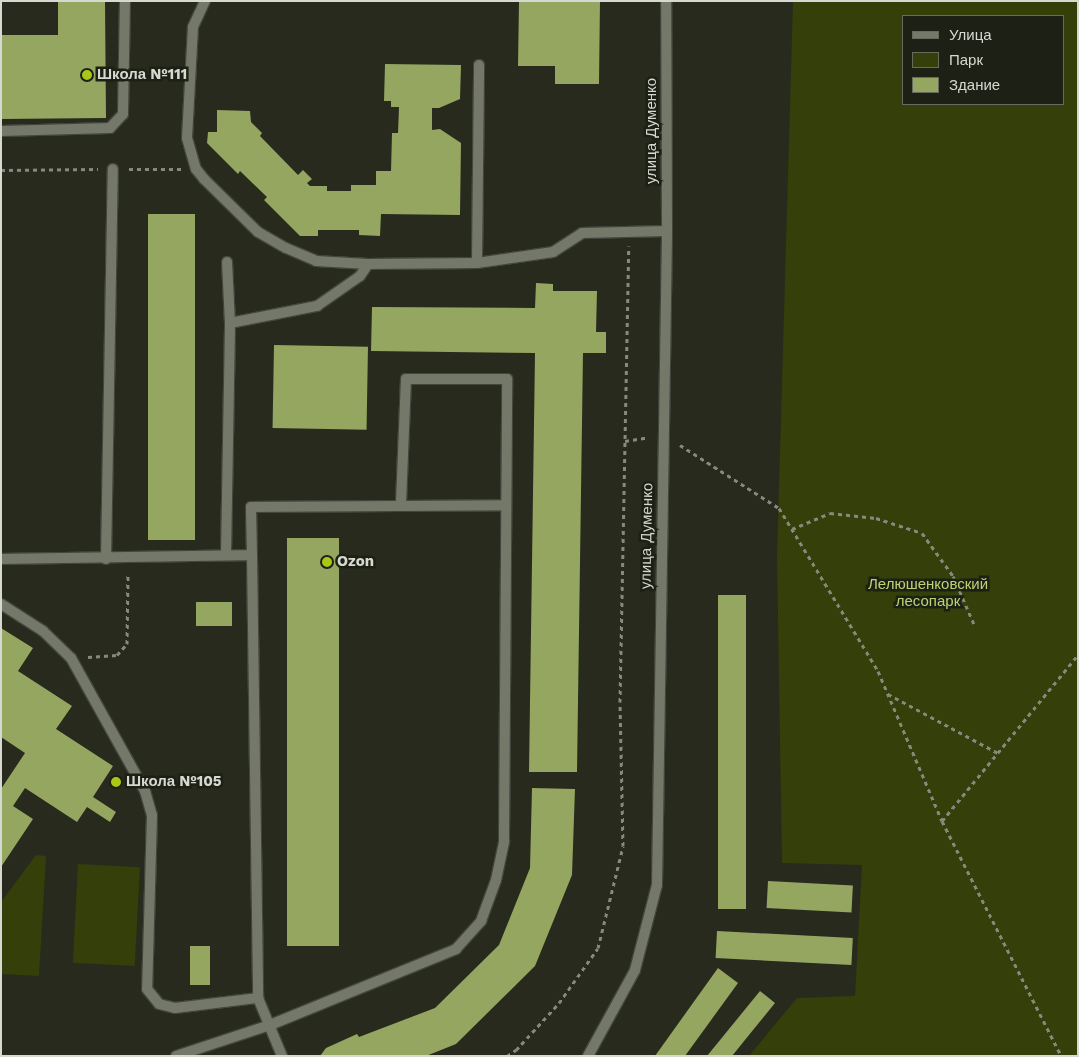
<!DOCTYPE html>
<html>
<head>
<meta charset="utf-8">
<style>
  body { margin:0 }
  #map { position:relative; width:1079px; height:1057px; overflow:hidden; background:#272a1d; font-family:"Work Sans",sans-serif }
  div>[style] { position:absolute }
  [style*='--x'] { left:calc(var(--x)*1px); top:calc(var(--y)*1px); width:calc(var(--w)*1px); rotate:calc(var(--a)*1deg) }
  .green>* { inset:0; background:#353f09; transform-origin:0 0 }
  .building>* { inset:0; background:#95a660; transform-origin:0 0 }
  .path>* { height:3px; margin-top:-1.5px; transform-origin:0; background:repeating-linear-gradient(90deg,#86897e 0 4px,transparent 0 8px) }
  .roads { filter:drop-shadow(1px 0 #43463b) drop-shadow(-1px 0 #43463b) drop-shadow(0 1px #43463b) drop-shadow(0 -1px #43463b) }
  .lane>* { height:10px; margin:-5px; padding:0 5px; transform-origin:5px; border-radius:5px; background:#747869 }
  .street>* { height:10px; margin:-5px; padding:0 5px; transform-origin:5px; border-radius:5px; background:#747869 }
  .dots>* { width:14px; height:14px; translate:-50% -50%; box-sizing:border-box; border:2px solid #1d2014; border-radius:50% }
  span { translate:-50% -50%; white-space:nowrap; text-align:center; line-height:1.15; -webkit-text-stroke:5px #1d2014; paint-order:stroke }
  .poi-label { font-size:15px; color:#d6d9d0; font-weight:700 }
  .left { translate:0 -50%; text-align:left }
  .street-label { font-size:15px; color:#d6d9d0 }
  .park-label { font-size:15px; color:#bdd372 }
  .frame { position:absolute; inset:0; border:2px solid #d6d9d0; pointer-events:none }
  .legend { position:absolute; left:902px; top:15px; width:162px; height:90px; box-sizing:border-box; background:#1d2014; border:1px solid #676a5f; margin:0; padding:6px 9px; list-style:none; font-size:15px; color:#d6d9d0 }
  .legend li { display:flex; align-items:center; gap:10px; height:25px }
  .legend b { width:25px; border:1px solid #676a5f }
</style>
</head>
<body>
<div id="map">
  <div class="green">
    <div style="clip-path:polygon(evenodd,793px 1px,1078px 1px,1078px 1056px,749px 1056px,797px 998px,855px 996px,862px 865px,782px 863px,777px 557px,793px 1px,903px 16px,1063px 16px,1063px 104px,903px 104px,903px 16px)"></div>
    <div style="clip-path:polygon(36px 855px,46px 856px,39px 976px,1px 974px,1px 902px)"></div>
    <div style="left:78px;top:864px;width:62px;height:99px;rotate:3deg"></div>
  </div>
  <div class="building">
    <div style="clip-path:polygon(58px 1px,105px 1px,106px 118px,1px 119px,1px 35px,58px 35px)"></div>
    <div style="clip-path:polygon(519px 1px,600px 1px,599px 84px,555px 84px,555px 66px,518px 66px)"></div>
    <div style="clip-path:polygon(385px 64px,461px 65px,460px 99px,439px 108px,432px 108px,432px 130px,440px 129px,461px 143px,460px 215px,381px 214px,380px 236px,359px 235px,359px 230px,318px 230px,318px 236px,300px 236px,264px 200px,267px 197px,240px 171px,238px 174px,207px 143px,208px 132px,217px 132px,217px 110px,250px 111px,251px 122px,262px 133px,260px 136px,298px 175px,303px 170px,312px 179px,307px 183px,310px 186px,327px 186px,327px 191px,351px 191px,351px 185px,376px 185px,376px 171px,391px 171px,392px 133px,398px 133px,399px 107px,391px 107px,391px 101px,384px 101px)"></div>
    <div style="left:148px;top:214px;width:47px;height:326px"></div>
    <div style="clip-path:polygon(536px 283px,553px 284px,553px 291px,597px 291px,596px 332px,606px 332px,606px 353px,583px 353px,577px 772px,529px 772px,535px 353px,371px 351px,372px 307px,535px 308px)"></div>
    <div style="left:274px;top:345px;width:94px;height:83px;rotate:1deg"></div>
    <div style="left:287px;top:538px;width:52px;height:408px"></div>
    <div style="left:718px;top:595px;width:28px;height:314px"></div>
    <div style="left:196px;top:602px;width:36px;height:24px"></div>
    <div style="clip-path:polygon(1px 628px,33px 648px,18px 671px,72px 706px,56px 729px,113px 766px,93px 797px,116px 812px,110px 822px,87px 807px,77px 822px,25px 788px,13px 806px,33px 819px,1px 867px,1px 789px,25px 753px,1px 737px)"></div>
    <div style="clip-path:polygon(532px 788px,575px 789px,572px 875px,535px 966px,456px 1044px,426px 1056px,320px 1056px,326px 1048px,357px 1034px,359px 1037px,435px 1008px,499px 945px,530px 868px)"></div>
    <div style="left:768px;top:881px;width:85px;height:27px;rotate:3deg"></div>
    <div style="left:717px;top:931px;width:136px;height:27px;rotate:3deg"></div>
    <div style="left:190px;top:946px;width:20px;height:39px"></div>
    <div style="clip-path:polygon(718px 968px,738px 983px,685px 1056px,655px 1056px)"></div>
    <div style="clip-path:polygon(760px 991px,775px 1003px,732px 1056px,707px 1056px)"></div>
  </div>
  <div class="path">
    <div style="--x:129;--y:169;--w:52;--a:0"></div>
    <div style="--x:1;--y:170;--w:97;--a:-0.6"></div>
    <div style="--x:625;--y:441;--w:24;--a:-9"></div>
    <div style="--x:680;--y:445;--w:117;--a:32.5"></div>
    <div style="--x:779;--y:508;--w:191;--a:58.7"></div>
    <div style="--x:878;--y:671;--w:163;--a:66.9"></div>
    <div style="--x:942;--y:821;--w:263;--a:63.1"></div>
    <div style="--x:792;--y:529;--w:41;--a:-22.8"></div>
    <div style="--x:830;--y:513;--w:46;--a:6.2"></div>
    <div style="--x:876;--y:518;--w:48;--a:18.1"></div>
    <div style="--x:922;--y:533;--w:53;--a:54.2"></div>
    <div style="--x:953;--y:576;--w:52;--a:66.4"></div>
    <div style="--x:88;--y:657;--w:29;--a:-4"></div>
    <div style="--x:117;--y:655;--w:15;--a:-48"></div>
    <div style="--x:127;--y:644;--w:70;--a:-89.2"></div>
    <div style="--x:888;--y:694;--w:125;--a:28.2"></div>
    <div style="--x:942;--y:821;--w:215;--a:-50.7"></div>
    <div style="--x:507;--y:1056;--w:11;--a:-34"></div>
    <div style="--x:516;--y:1050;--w:64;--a:-47.5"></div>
    <div style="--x:559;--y:1003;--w:67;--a:-54.7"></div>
    <div style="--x:598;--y:948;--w:105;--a:-76.2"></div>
    <div style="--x:623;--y:846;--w:144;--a:-91.2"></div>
    <div style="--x:620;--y:702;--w:456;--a:-88.9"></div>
  </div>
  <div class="roads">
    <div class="lane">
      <div style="--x:205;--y:1;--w:29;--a:115"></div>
      <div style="--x:193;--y:27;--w:111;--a:93.1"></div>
      <div style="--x:187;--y:138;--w:32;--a:74"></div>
      <div style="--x:196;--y:169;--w:13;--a:51"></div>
      <div style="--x:204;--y:179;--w:76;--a:44.5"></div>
      <div style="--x:258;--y:232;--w:32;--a:30"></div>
      <div style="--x:286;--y:248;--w:33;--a:23"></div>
      <div style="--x:316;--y:261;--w:52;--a:3.3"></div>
      <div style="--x:1;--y:131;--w:109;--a:-1.6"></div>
      <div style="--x:110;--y:128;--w:19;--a:-47"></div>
      <div style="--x:123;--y:114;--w:113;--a:-89"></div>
      <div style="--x:477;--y:263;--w:198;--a:-89.4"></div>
      <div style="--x:230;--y:323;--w:89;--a:-11.1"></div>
      <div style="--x:317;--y:306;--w:52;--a:-34.9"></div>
      <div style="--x:360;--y:276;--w:14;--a:-56"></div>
      <div style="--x:368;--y:264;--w:109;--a:-0.5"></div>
      <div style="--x:477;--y:263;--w:77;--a:-8.2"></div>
      <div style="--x:553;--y:252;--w:35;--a:-33"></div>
      <div style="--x:582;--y:233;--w:85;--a:-1.3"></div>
      <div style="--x:226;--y:555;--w:232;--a:-89"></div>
      <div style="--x:230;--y:323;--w:61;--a:-92.8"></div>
      <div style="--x:252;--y:555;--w:48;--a:-91.2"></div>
      <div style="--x:251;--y:507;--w:255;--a:-0.4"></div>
      <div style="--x:1;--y:559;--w:251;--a:-0.9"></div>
      <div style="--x:252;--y:555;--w:443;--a:89.2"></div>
      <div style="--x:258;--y:998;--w:63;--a:67.5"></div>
      <div style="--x:106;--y:559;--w:390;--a:-89"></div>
      <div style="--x:1;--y:604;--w:50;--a:32.7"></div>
      <div style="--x:43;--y:631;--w:39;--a:44"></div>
      <div style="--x:71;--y:658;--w:152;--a:60.9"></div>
      <div style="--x:145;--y:791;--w:25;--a:74"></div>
      <div style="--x:152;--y:815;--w:174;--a:91.6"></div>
      <div style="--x:147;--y:989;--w:19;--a:51"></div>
      <div style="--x:159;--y:1004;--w:16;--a:14"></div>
      <div style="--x:175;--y:1008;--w:84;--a:-6.9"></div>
      <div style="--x:176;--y:1056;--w:99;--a:-18.3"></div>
      <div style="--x:270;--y:1025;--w:201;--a:-22.2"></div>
      <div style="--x:456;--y:949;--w:38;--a:-48"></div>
      <div style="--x:481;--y:921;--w:44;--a:-69.9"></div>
      <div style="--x:496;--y:880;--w:40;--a:-78"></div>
      <div style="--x:504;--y:841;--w:462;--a:-89.6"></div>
      <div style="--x:507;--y:379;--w:101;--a:180"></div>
      <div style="--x:406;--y:379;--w:126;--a:92.3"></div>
    </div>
    <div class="street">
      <div style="--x:588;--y:1056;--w:98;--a:-61.3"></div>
      <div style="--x:635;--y:970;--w:88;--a:-75.5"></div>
      <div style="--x:657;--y:885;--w:654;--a:-89.12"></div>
      <div style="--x:667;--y:231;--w:230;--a:-90.2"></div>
    </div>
  </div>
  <div class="dots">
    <div style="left:87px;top:75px;background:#aac718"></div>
    <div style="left:327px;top:562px;background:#aac718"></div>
    <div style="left:116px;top:782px;background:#aac718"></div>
  </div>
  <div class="poi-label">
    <span class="left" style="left:97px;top:75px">Школа №111</span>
    <span class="left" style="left:337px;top:562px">Ozon</span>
    <span class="left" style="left:126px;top:782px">Школа №105</span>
  </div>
  <div class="street-label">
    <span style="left:652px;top:131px;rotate:-90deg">улица Думенко</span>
    <span style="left:647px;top:536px;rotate:-89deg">улица Думенко</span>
  </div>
  <div class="park-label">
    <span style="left:928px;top:593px">Лелюшенковский<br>лесопарк</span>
  </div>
  <div class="frame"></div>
  <ul class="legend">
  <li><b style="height:6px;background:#747869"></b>Улица</li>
  <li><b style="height:14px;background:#353f09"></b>Парк</li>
  <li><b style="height:14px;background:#95a660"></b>Здание</li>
  </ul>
</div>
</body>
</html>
